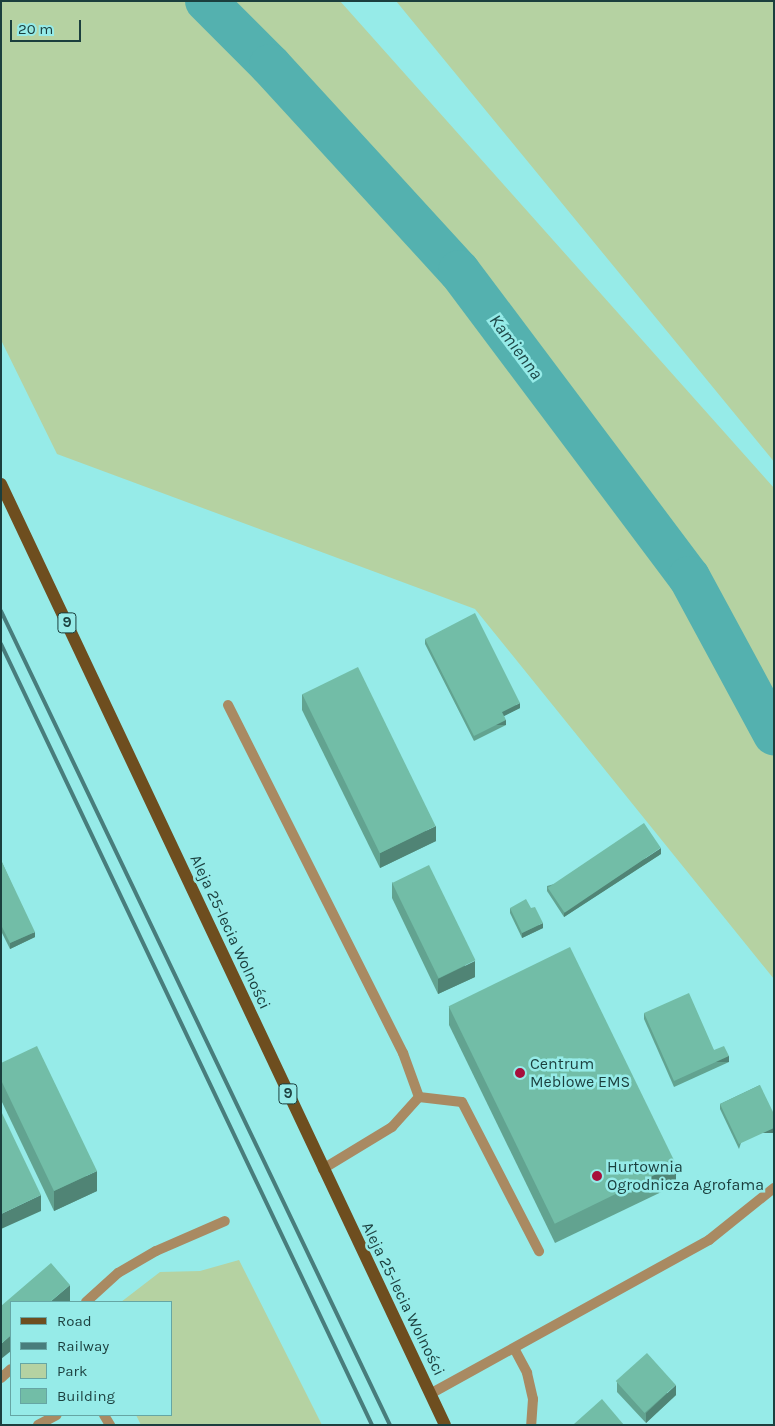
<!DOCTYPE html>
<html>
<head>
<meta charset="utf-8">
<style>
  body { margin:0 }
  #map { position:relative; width:775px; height:1426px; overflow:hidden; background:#96ebe8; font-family:Karla,sans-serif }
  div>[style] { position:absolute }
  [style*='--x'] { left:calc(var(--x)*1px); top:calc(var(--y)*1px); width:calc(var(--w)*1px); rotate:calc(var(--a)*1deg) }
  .green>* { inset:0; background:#b5d2a2 }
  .river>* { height:42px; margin:-21px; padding:0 21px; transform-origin:21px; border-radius:21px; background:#54b1af }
  .service>* { height:10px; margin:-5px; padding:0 5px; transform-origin:5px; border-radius:5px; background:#a98a62 }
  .minor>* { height:10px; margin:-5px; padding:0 5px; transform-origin:5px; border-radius:5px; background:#a98a62 }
  .primary>* { height:12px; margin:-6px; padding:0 6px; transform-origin:6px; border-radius:6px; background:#6e4e1f }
  .rail>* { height:4px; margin:-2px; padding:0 2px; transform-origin:2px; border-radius:2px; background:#487d7c }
  .wall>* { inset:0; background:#62a390 }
  .shaded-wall>* { inset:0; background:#508475; transform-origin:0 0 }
  .building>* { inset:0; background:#72bda7; transform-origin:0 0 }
  .dots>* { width:14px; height:14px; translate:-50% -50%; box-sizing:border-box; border:2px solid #96ebe8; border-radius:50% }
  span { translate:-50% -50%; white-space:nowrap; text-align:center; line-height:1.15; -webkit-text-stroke:5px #96ebe8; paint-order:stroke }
  .shield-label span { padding:1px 4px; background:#96ebe8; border:1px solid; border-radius:4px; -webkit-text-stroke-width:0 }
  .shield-label { font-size:15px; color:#1b3f3e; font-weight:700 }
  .street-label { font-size:16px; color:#1b3f3e }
  .poi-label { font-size:16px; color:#1b3f3e }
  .left { translate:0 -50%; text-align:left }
  .water-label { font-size:18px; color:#1f4949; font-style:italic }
  .frame { position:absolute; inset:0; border:2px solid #1b3f3e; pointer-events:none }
  .legend { position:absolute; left:10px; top:1301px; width:162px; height:115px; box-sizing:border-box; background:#96ebe8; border:1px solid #65a6a4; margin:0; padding:6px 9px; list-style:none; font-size:15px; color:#1b3f3e }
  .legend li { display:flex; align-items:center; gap:10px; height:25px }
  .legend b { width:25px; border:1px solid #65a6a4 }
  .scale { position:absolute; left:10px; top:20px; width:71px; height:22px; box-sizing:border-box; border:2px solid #1b3f3e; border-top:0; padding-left:6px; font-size:15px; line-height:18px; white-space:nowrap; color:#1b3f3e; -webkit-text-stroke:4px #96ebe8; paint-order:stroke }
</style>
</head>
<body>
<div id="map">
  <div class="green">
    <div style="clip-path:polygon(1px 1px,340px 1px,774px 488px,774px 979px,475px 609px,57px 454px,1px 340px)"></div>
    <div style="clip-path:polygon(396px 1px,774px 1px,774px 462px,771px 458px)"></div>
    <div style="clip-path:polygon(239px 1260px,322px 1425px,141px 1425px,136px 1415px,171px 1415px,171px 1302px,121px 1302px,160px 1272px,200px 1271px)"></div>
  </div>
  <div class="river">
    <div style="--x:206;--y:1;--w:91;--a:45"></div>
    <div style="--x:270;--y:65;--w:280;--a:47.5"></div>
    <div style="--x:459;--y:271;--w:383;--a:53.1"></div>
    <div style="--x:689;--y:577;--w:179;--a:61.6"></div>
  </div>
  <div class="service">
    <div style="--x:228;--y:705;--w:390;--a:63.3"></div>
    <div style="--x:403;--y:1053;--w:47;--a:70"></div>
    <div style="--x:419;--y:1097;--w:40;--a:132"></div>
    <div style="--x:392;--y:1127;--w:81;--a:148.7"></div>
    <div style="--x:419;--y:1097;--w:43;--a:6.6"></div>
    <div style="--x:462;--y:1102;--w:168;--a:62.7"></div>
    <div style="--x:104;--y:1415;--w:12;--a:59"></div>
    <div style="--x:38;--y:1425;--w:21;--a:-28"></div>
  </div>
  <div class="minor">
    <div style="--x:86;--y:1302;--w:43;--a:-42.2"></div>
    <div style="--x:118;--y:1273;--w:44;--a:-30.1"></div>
    <div style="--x:156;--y:1251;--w:75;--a:-23.5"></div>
    <div style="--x:515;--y:1350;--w:26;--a:62"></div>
    <div style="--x:527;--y:1373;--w:27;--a:77"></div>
    <div style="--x:533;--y:1399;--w:26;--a:94"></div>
    <div style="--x:1;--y:1378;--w:13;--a:-42"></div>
    <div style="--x:430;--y:1394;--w:319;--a:-28.9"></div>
    <div style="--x:709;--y:1240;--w:83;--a:-38.7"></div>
  </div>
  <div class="primary">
    <div style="--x:1;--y:484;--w:1040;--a:64.74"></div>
  </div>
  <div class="rail">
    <div style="--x:1;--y:611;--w:902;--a:64.46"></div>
    <div style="--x:1;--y:644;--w:865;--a:64.59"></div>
  </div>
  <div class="wall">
    <div style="clip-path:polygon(425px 639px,520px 708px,504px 716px,506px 725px,474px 741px,425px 644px)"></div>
    <div style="clip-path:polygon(302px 694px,436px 841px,380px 868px,302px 710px)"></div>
    <div style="clip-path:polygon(661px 854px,564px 917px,547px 891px,547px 886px)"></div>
    <div style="clip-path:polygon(1px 860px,35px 937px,10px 949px,1px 931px)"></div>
    <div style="clip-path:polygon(392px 882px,475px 977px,438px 994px,392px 898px)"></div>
    <div style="clip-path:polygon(510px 908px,543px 928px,522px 938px,510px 913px)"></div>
    <div style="clip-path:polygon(449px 1006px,676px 1185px,555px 1243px,449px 1025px)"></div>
    <div style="clip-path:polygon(644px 1013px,714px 1050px,729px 1062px,674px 1087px,644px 1019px)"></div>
    <div style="clip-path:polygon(1px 1063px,97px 1191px,54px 1211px,1px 1100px)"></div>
    <div style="clip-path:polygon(760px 1085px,739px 1149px,720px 1109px,720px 1104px)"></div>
    <div style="clip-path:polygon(617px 1382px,676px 1395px,646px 1423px,617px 1392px)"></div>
  </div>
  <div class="shaded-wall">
    <div style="clip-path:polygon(520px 703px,520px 708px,502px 717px,502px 712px)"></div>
    <div style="left:506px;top:720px;width:5px;height:36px;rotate:90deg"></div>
    <div style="clip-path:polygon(436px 826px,436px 841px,380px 868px,380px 853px)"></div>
    <div style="clip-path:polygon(661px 848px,661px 854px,564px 917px,564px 912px)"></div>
    <div style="clip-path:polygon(543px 923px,543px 928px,522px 938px,522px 933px)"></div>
    <div style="clip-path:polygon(35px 932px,35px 937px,10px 949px,10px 943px)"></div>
    <div style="clip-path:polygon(475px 961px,475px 977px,438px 994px,438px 979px)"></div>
    <div style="left:729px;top:1056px;width:6px;height:60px;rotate:90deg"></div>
    <div style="left:774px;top:1128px;width:5px;height:38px;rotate:90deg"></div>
    <div style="left:676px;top:1165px;width:20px;height:134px;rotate:90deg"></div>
    <div style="clip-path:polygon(97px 1171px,97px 1191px,54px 1211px,54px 1191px)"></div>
    <div style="clip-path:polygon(41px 1195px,41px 1211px,1px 1229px,1px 1214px)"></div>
    <div style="clip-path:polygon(70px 1285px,70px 1301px,68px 1302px,50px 1302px)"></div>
    <div style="clip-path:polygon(11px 1335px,11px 1351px,1px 1359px,1px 1344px)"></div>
    <div style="clip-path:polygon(676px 1385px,676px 1395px,646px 1423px,646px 1413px)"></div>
  </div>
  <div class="building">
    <div style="clip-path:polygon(475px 613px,520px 703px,502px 712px,506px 720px,474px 736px,425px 639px)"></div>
    <div style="left:358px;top:667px;width:177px;height:62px;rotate:64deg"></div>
    <div style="left:644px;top:823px;width:30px;height:116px;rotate:56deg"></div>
    <div style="clip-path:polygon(1px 860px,35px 932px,10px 943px,1px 925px)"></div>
    <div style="left:429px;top:865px;width:106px;height:41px;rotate:64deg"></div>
    <div style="clip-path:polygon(526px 899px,531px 908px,535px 907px,543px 923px,522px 933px,510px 908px)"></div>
    <div style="left:570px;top:947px;width:242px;height:135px;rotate:64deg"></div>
    <div style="clip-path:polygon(689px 993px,714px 1050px,724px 1046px,729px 1056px,674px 1081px,644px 1013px)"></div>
    <div style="clip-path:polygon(37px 1046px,97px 1171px,54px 1191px,1px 1080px,1px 1063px)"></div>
    <div style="clip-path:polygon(760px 1085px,774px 1114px,774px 1128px,739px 1144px,720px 1104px)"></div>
    <div style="clip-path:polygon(1px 1111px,41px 1195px,1px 1214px)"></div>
    <div style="clip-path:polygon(51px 1263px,70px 1285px,50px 1302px,11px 1302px,11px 1335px,1px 1344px,1px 1306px)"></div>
    <div style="left:647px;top:1353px;width:43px;height:42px;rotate:48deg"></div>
    <div style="clip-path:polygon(602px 1399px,624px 1425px,575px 1425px,574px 1424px)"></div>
  </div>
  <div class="dots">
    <div style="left:520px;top:1073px;background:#a70f3c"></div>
    <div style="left:597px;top:1176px;background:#a70f3c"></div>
  </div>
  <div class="shield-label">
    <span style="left:67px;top:623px">9</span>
    <span style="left:288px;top:1094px">9</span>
  </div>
  <div class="street-label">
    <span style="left:230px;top:932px;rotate:65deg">Aleja 25-lecia Wolności</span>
    <span style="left:403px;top:1299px;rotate:64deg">Aleja 25-lecia Wolności</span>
  </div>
  <div class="poi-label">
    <span class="left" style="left:530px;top:1073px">Centrum<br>Meblowe EMS</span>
    <span class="left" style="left:607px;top:1176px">Hurtownia<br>Ogrodnicza Agrofama</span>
  </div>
  <div class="water-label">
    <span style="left:516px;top:347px;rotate:53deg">Kamienna</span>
  </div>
  <div class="frame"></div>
  <ul class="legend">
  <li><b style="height:6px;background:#6e4e1f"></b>Road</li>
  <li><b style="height:6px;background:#487d7c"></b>Railway</li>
  <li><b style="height:14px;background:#b5d2a2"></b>Park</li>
  <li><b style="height:14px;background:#72bda7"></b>Building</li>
  </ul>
  <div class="scale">20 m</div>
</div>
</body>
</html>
